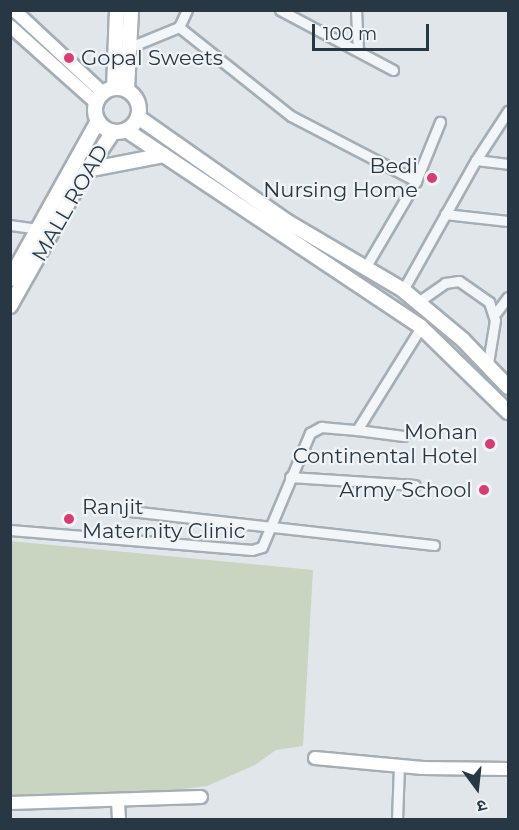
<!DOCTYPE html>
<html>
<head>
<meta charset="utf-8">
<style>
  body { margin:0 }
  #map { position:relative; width:519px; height:830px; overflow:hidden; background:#e0e6ea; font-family:Montserrat,"Noto Sans Devanagari",sans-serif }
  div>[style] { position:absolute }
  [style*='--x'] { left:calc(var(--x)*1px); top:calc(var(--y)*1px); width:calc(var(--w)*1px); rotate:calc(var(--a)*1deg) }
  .green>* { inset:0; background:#cad5c1 }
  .roads { filter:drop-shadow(2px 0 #a5aeb5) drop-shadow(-2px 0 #a5aeb5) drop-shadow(0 2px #a5aeb5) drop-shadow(0 -2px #a5aeb5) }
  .street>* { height:9px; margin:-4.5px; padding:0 4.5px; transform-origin:4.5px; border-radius:4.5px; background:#f3f6f8 }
  .secondary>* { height:12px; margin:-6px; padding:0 6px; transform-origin:6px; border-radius:6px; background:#fff }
  .primary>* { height:14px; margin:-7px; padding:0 7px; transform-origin:7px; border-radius:7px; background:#fff }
  .primary>.ring { margin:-7px; padding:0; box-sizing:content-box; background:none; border:14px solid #fff; border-radius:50% }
  .dots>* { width:16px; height:16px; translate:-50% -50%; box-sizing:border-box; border:3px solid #f0f4f7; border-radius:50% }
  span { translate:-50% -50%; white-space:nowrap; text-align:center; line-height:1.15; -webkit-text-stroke:4.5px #f0f4f7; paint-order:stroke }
  .poi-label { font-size:21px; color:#273743 }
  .left { translate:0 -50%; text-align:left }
  .right { translate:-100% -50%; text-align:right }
  .street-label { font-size:21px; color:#273743 }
  .frame { position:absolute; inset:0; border:12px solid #273743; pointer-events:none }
  .north { position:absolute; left:447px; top:758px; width:60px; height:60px; -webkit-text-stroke:4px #f0f4f7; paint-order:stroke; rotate:165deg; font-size:16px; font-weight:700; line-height:24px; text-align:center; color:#273743 }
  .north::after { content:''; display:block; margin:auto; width:21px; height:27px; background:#273743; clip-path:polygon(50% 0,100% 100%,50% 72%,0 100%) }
  .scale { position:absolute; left:312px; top:24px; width:117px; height:27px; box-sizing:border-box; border:3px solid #273743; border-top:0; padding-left:8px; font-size:18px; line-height:21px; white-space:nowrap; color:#273743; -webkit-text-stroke:4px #f0f4f7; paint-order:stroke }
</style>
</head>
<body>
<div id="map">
  <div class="green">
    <div style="clip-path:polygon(10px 541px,313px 570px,303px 746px,276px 750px,255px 765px,207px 786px,158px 792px,11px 795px)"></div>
  </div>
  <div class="roads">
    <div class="street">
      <div style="--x:280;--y:10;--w:128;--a:28"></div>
      <div style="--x:356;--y:10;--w:41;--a:87.2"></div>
      <div style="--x:179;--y:27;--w:143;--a:38.5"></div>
      <div style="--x:291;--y:116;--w:141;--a:27.5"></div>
      <div style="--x:130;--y:47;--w:53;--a:-22.2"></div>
      <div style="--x:179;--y:27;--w:19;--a:-65"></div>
      <div style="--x:476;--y:160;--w:32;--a:7"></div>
      <div style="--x:445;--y:214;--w:63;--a:6.3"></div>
      <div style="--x:10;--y:225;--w:29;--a:8"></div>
      <div style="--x:365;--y:268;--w:101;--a:-59.6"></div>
      <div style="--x:416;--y:181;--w:64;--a:-67.9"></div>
      <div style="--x:403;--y:290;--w:149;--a:-60.7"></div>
      <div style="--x:476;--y:160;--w:59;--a:-56.9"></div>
      <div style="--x:418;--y:302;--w:33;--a:-35"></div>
      <div style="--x:445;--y:283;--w:14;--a:-8"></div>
      <div style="--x:459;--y:281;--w:37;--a:35"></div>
      <div style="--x:489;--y:302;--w:19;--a:72"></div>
      <div style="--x:495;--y:320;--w:44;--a:99.2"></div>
      <div style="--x:495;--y:314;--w:21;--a:-53"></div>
      <div style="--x:357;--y:430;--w:47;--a:7.3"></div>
      <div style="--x:290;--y:477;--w:125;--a:3.7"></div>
      <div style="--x:130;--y:511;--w:306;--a:6.4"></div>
      <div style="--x:10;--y:530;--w:243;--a:4.7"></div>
      <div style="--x:252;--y:550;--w:10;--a:-17"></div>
      <div style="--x:262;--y:547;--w:124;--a:-67.2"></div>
      <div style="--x:310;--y:433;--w:13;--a:-29"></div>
      <div style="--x:321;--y:427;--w:36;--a:5"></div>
      <div style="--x:357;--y:430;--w:121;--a:-58.1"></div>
      <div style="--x:397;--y:820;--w:54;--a:-87.9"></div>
    </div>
    <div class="secondary">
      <div style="--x:14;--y:10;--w:122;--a:43"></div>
      <div style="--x:10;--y:26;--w:115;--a:41.8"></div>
      <div style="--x:315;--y:758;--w:108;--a:5.3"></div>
      <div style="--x:423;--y:768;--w:85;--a:0.7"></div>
      <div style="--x:118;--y:801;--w:19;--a:87"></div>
      <div style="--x:10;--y:803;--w:191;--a:-1.8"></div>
    </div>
    <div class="primary">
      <div class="ring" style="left:95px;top:88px;width:30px;height:30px"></div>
      <div style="--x:114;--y:88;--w:78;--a:-87.8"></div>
      <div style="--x:127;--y:90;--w:80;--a:-87.1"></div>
      <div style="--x:138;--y:117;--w:181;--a:35.1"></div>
      <div style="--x:286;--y:221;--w:136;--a:30.5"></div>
      <div style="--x:403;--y:290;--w:78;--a:39.8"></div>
      <div style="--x:463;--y:340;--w:65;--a:46.2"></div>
      <div style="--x:126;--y:130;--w:355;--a:33.7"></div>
      <div style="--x:421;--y:327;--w:122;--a:44.3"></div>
      <div style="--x:87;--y:170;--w:78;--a:-11"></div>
      <div style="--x:10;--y:279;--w:181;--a:-60.9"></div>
      <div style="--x:10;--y:306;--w:147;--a:-60.6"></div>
      <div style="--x:82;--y:178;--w:55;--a:-56"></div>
    </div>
  </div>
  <div class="dots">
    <div style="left:69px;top:58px;background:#d73d72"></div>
    <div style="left:432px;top:178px;background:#d73d72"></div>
    <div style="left:490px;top:444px;background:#d73d72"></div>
    <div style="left:484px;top:490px;background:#d73d72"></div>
    <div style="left:69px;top:519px;background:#d73d72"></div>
  </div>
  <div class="poi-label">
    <span class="left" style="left:81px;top:58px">Gopal Sweets</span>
    <span class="right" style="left:418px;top:178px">Bedi<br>Nursing Home</span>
    <span class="right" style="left:478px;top:444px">Mohan<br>Continental Hotel</span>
    <span class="right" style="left:472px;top:490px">Army School</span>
    <span class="left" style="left:82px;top:519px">Ranjit<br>Maternity Clinic</span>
  </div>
  <div class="street-label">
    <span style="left:70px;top:203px;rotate:-60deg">MALL ROAD</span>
  </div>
  <div class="frame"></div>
  <div class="north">उ</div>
  <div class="scale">100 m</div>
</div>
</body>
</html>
